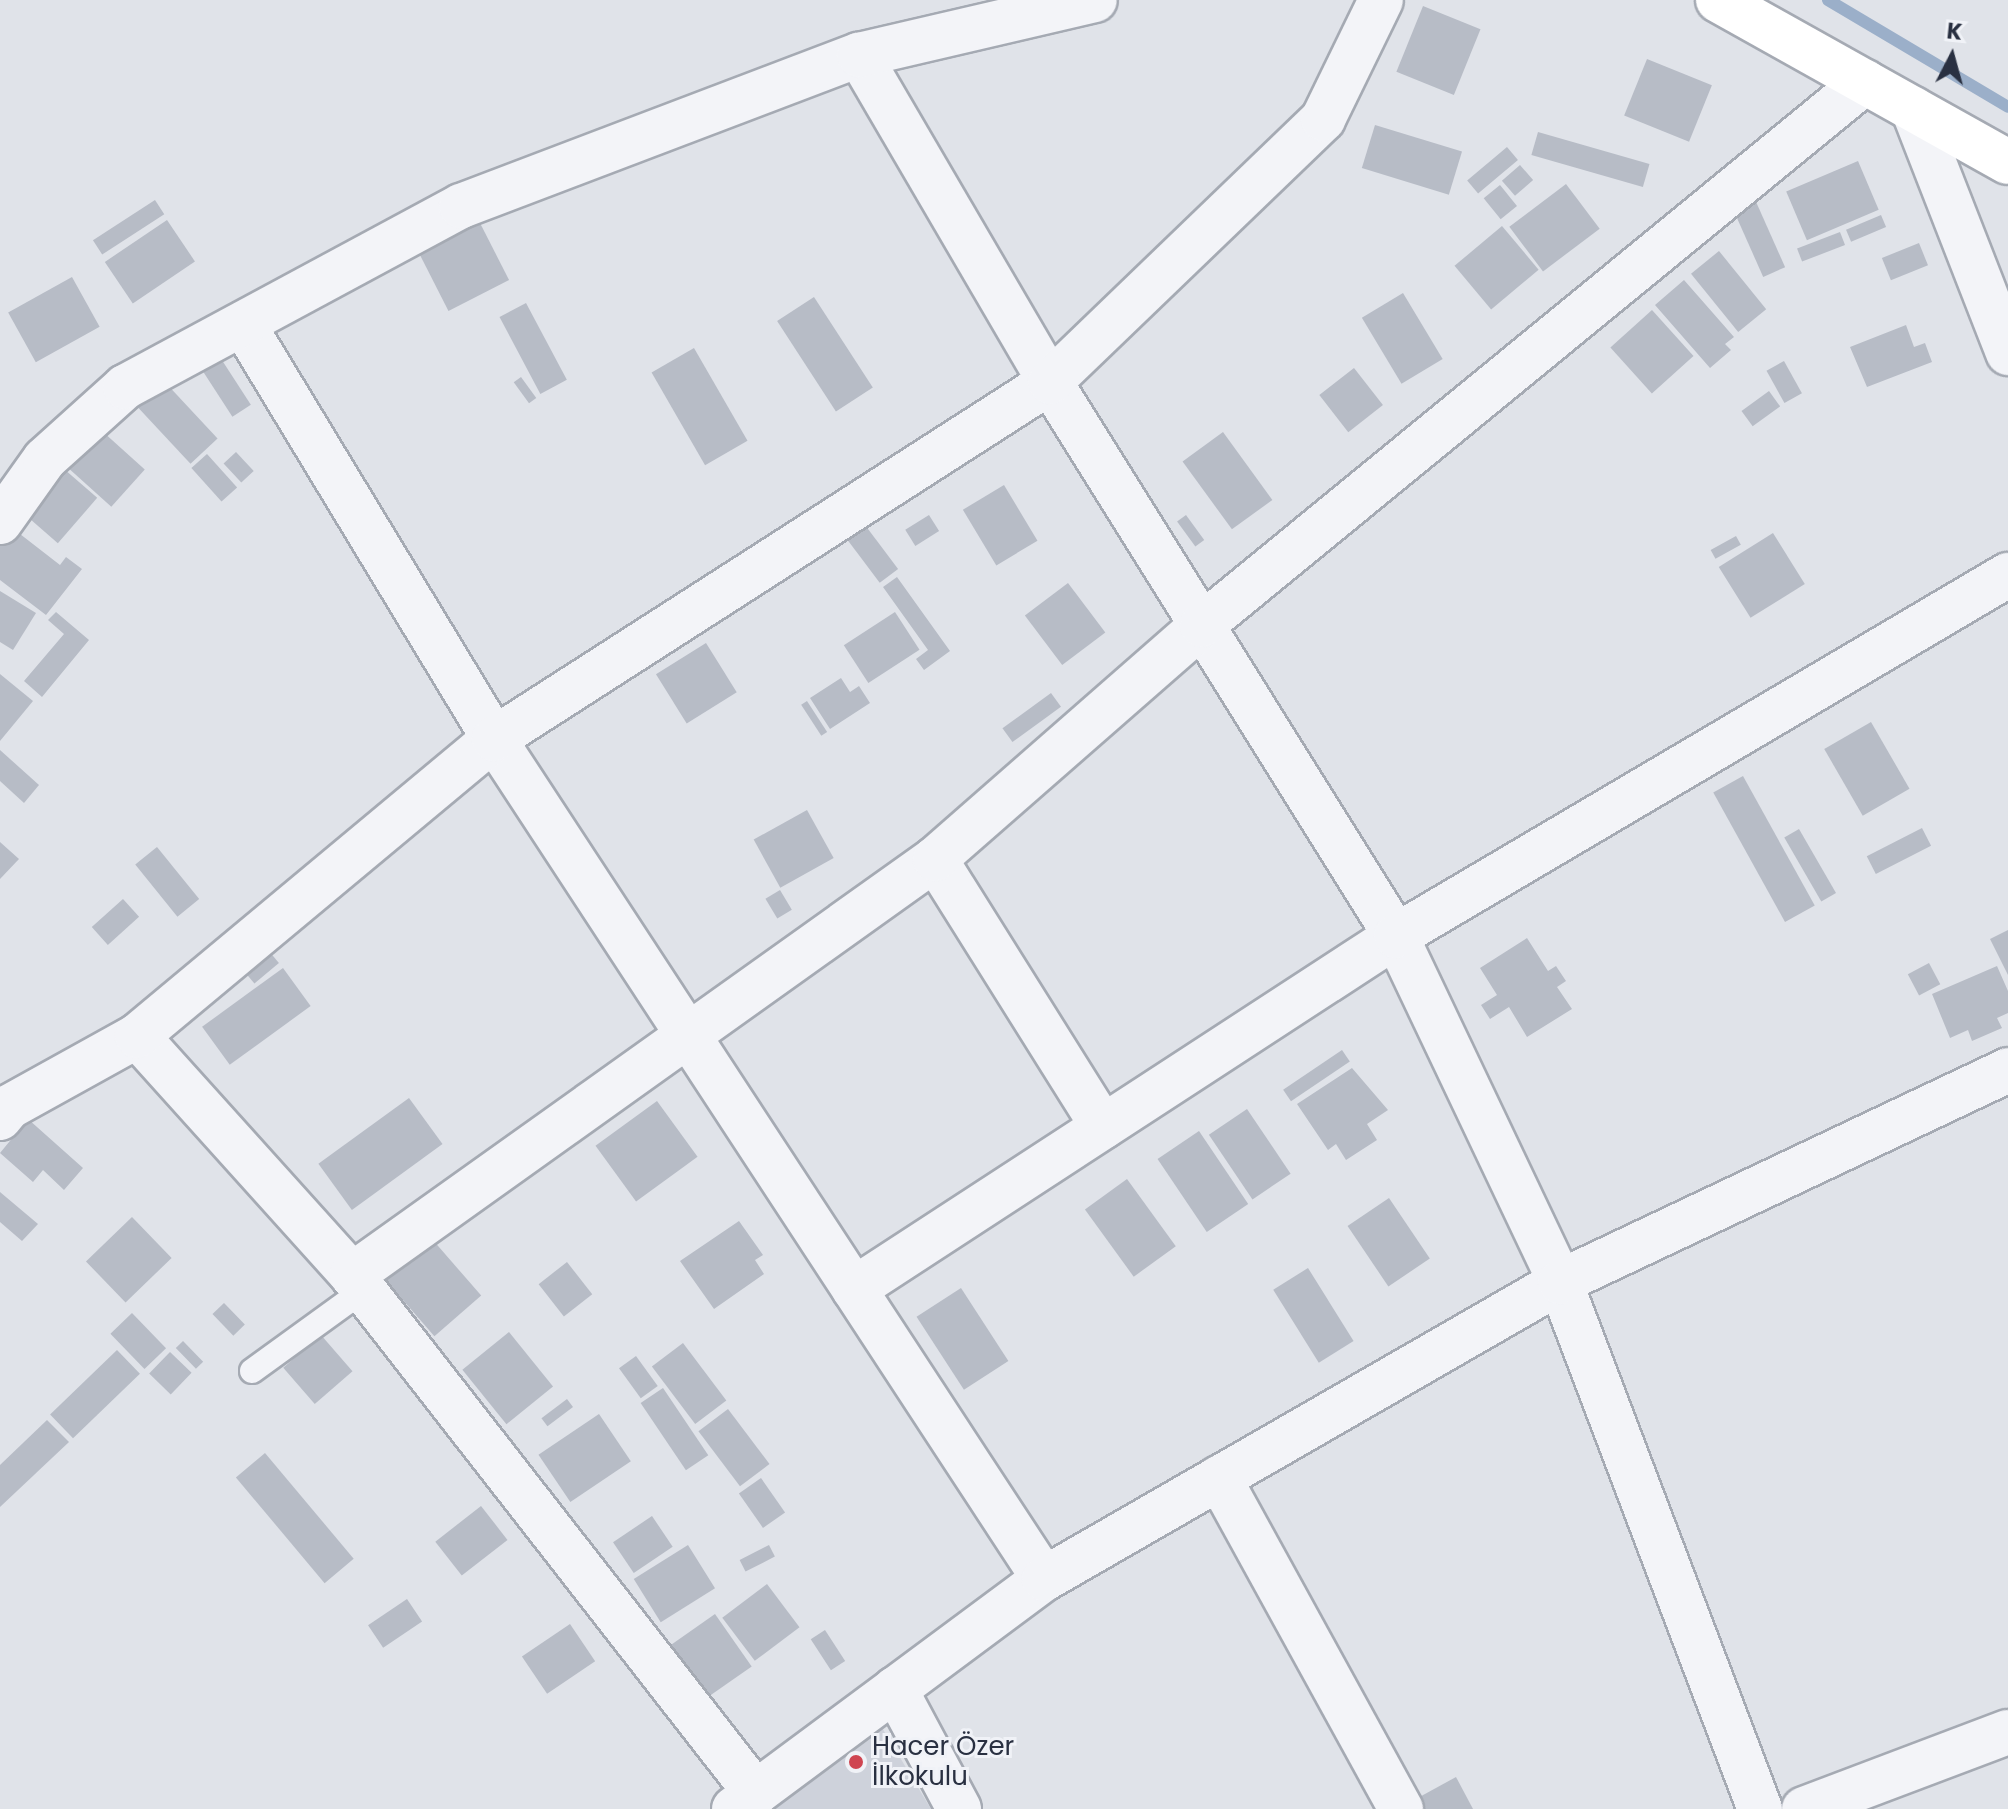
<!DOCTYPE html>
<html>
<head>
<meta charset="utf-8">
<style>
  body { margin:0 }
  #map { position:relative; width:2008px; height:1809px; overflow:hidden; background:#e0e3e9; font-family:Poppins,sans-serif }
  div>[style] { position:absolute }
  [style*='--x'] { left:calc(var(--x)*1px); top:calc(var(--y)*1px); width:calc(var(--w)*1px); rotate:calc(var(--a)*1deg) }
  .built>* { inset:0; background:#ced2db }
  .stream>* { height:12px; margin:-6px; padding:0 6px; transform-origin:6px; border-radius:6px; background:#9bafc9 }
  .building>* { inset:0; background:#b7bcc6; transform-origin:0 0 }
  .roads { filter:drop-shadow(2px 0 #a5aab3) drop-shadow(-2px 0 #a5aab3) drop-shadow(0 2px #a5aab3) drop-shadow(0 -2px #a5aab3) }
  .lane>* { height:24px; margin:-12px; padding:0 12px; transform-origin:12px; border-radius:12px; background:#f3f4f8 }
  .street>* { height:44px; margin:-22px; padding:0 22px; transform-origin:22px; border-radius:22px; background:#f3f4f8 }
  .secondary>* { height:44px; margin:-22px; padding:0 22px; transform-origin:22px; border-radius:22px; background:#fff }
  .dots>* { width:22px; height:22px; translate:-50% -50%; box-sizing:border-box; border:4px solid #f0f2f7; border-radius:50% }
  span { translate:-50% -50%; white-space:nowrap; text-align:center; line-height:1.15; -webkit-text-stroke:6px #f0f2f7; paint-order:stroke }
  .poi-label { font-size:26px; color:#293041 }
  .left { translate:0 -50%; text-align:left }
  .north { position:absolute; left:1912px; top:16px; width:80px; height:80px; -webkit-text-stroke:6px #f0f2f7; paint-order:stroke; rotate:6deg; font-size:22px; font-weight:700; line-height:32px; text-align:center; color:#293041 }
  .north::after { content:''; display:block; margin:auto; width:28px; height:36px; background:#293041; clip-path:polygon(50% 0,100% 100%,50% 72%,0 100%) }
</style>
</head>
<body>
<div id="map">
  <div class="built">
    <div style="clip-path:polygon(875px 1716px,931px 1809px,744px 1809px)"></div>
  </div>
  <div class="stream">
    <div style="--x:1828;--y:0;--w:209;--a:30.7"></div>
  </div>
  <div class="building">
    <div style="left:1423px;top:6px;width:62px;height:71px;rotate:22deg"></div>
    <div style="left:1647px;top:59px;width:70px;height:61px;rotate:22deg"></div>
    <div style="left:1375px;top:125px;width:91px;height:45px;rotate:17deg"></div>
    <div style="left:1538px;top:132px;width:116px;height:24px;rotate:16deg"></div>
    <div style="left:1507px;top:147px;width:17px;height:52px;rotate:50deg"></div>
    <div style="left:1858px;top:161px;width:53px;height:78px;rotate:67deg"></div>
    <div style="left:1520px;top:165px;width:20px;height:24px;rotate:49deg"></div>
    <div style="left:1566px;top:184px;width:56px;height:71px;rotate:53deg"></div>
    <div style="left:1500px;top:185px;width:27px;height:21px;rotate:51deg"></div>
    <div style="left:1753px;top:195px;width:79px;height:24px;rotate:66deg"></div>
    <div style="left:155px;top:200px;width:17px;height:74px;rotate:57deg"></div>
    <div style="left:1881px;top:215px;width:13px;height:38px;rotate:67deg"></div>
    <div style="left:167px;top:220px;width:50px;height:75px;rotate:56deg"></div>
    <div style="left:480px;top:223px;width:64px;height:68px;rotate:63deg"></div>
    <div style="left:1502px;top:226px;width:57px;height:62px;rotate:50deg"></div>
    <div style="left:1840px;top:232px;width:14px;height:46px;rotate:69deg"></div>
    <div style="left:1919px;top:243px;width:24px;height:40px;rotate:68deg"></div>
    <div style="left:1719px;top:251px;width:75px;height:36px;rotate:51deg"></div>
    <div style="left:72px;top:277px;width:57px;height:73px;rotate:61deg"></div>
    <div style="clip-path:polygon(1684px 280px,1734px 337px,1725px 344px,1731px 350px,1710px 368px,1655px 305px)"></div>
    <div style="left:1403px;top:293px;width:77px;height:48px;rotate:59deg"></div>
    <div style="left:814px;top:297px;width:108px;height:44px;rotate:57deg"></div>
    <div style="left:526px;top:303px;width:87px;height:30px;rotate:62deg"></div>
    <div style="left:1652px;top:310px;width:62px;height:56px;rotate:48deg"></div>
    <div style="clip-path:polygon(1906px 325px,1914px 347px,1925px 343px,1932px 362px,1867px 387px,1850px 347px)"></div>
    <div style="left:694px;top:348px;width:107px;height:49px;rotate:60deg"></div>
    <div style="left:216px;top:351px;width:64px;height:22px;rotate:57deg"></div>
    <div style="left:1784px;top:361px;width:37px;height:20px;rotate:61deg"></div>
    <div style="left:1354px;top:368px;width:47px;height:44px;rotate:52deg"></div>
    <div style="left:521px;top:377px;width:26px;height:9px;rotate:54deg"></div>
    <div style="left:163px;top:380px;width:80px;height:37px;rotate:47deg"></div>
    <div style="left:1769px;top:391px;width:19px;height:34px;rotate:54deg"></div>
    <div style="left:92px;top:422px;width:71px;height:50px;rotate:42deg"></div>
    <div style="left:1223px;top:432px;width:84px;height:50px;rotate:54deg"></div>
    <div style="left:236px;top:452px;width:26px;height:17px;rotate:47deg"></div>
    <div style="left:207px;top:454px;width:45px;height:21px;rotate:48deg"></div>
    <div style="left:64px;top:469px;width:44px;height:60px;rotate:41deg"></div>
    <div style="left:1004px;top:485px;width:65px;height:48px;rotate:59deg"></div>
    <div style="left:929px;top:515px;width:19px;height:28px;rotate:58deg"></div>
    <div style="left:1186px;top:515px;width:31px;height:11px;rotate:54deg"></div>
    <div style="left:865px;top:525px;width:55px;height:23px;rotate:53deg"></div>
    <div style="clip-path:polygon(11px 527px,60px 565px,66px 557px,82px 569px,46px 615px,0 580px,0 541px)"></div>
    <div style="left:1773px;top:533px;width:60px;height:64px;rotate:58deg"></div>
    <div style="left:1736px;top:536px;width:10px;height:29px;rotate:61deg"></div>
    <div style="clip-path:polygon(897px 577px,950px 651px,924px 670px,916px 659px,928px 650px,883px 587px)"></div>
    <div style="left:1068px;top:583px;width:62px;height:54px;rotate:53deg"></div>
    <div style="clip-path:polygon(0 591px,36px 613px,13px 650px,0 642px)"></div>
    <div style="clip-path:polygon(56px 612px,89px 640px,42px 697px,24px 681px,64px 634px,48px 620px)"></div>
    <div style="left:895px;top:612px;width:45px;height:61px;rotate:57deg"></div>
    <div style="left:706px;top:643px;width:58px;height:59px;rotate:58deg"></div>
    <div style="clip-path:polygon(0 674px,33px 701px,0 741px)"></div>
    <div style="clip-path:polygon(841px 678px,850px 692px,859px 686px,870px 703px,830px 729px,810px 698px)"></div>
    <div style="left:1051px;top:693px;width:17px;height:60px;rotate:54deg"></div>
    <div style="left:807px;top:701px;width:37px;height:7px;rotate:57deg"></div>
    <div style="left:1871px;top:722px;width:77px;height:54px;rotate:60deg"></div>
    <div style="clip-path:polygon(0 750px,39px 785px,24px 803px,0 781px)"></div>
    <div style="left:1743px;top:776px;width:148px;height:34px;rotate:61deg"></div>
    <div style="left:807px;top:810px;width:55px;height:61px;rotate:61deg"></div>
    <div style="left:1922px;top:828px;width:20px;height:62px;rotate:63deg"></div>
    <div style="left:1799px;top:829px;width:74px;height:17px;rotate:60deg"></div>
    <div style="clip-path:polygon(0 842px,19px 859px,0 879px)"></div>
    <div style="left:157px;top:847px;width:67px;height:28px;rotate:51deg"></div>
    <div style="left:780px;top:890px;width:23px;height:17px;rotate:59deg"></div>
    <div style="left:123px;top:899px;width:24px;height:42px;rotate:48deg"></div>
    <div style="clip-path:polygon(2008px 930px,2008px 975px,1990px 939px)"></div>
    <div style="clip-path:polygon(1527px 938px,1548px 971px,1556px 966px,1566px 981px,1557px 987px,1572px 1009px,1527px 1037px,1509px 1007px,1490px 1019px,1481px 1005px,1497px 995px,1480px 968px)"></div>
    <div style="left:268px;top:950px;width:17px;height:32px;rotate:50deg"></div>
    <div style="left:1929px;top:963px;width:24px;height:24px;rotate:62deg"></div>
    <div style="clip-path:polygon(1997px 966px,2008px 991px,2008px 1013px,1997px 1018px,2002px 1028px,1972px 1041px,1968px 1030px,1950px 1038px,1932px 994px)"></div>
    <div style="left:283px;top:968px;width:47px;height:100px;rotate:54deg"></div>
    <div style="left:1342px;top:1050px;width:14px;height:71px;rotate:56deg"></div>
    <div style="clip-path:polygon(1352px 1068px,1388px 1110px,1367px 1124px,1377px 1140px,1346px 1160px,1336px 1144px,1328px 1150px,1297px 1104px)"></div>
    <div style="left:409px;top:1098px;width:57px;height:112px;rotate:54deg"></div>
    <div style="left:657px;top:1101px;width:69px;height:76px;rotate:54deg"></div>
    <div style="left:1247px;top:1109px;width:78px;height:46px;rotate:56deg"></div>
    <div style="clip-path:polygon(28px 1119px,83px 1168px,64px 1190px,43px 1170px,33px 1182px,0 1153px)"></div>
    <div style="left:1199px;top:1131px;width:88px;height:50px;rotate:56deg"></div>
    <div style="left:1127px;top:1179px;width:83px;height:52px;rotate:54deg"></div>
    <div style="clip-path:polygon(0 1192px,38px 1224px,22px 1241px,0 1222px)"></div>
    <div style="left:1389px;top:1198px;width:73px;height:50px;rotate:56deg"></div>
    <div style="left:132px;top:1217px;width:57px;height:64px;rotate:46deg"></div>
    <div style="clip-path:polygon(739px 1221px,763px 1255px,755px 1260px,764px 1274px,714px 1309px,680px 1261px)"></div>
    <div style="left:432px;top:1239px;width:75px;height:62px;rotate:49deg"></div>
    <div style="left:567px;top:1262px;width:41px;height:36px;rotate:52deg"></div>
    <div style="left:1308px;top:1268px;width:86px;height:41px;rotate:58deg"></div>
    <div style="left:961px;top:1288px;width:87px;height:53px;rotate:57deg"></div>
    <div style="left:224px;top:1303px;width:30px;height:16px;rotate:46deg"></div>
    <div style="left:132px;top:1313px;width:49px;height:30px;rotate:46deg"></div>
    <div style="left:509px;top:1332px;width:70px;height:60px;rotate:51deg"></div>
    <div style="left:321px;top:1335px;width:48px;height:50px;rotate:49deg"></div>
    <div style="left:183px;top:1341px;width:29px;height:10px;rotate:46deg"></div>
    <div style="left:683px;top:1343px;width:72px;height:39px;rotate:53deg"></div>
    <div style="left:117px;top:1350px;width:33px;height:93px;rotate:46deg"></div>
    <div style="left:170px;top:1352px;width:30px;height:30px;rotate:44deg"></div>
    <div style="left:636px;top:1356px;width:37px;height:21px;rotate:54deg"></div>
    <div style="left:663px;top:1388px;width:81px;height:27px;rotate:56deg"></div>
    <div style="left:567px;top:1399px;width:10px;height:32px;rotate:53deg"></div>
    <div style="left:728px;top:1409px;width:69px;height:37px;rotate:53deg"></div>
    <div style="left:599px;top:1414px;width:57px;height:73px;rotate:56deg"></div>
    <div style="clip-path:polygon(47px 1420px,69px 1442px,0 1507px,0 1465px)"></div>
    <div style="left:265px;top:1453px;width:138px;height:38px;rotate:50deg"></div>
    <div style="left:761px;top:1478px;width:42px;height:27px;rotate:55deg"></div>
    <div style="left:481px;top:1506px;width:43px;height:58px;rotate:52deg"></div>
    <div style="left:652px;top:1516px;width:37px;height:47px;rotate:56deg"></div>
    <div style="left:688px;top:1545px;width:51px;height:64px;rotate:58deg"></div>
    <div style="left:769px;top:1545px;width:13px;height:33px;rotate:63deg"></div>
    <div style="left:767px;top:1584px;width:54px;height:56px;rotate:53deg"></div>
    <div style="left:407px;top:1599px;width:27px;height:47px;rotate:56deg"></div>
    <div style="left:715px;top:1614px;width:64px;height:60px;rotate:55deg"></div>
    <div style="left:570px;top:1624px;width:45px;height:58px;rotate:56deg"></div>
    <div style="left:825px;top:1630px;width:37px;height:17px;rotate:57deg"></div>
    <div style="clip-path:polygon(1456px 1777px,1473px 1809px,1419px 1809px,1414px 1800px)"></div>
  </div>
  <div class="roads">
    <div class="lane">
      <div style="--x:252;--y:1371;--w:138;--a:-35.9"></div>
    </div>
    <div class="street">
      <div style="--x:859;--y:55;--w:379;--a:59.7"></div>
      <div style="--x:1050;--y:382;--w:653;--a:58.01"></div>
      <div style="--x:1396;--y:936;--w:383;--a:64.6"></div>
      <div style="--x:1560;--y:1282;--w:564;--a:69.22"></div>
      <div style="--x:1913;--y:109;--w:262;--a:68.7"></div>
      <div style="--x:243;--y:324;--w:485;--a:58.8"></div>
      <div style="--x:494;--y:739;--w:1004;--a:56.78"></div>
      <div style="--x:0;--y:522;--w:77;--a:-54.5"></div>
      <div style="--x:45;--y:459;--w:108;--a:-42"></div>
      <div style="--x:125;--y:387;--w:382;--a:-28.3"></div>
      <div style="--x:461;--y:206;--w:426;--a:-20.8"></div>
      <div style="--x:859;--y:55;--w:242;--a:-13.1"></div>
      <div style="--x:935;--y:859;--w:316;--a:57.9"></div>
      <div style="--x:137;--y:1036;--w:321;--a:48"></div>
      <div style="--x:352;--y:1275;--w:657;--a:52.05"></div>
      <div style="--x:0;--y:1118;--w:14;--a:-51"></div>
      <div style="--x:9;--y:1107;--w:146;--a:-29"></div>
      <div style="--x:137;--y:1036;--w:464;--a:-39.8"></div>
      <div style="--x:494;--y:739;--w:661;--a:-32.7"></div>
      <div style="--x:1050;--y:382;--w:379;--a:-43.9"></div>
      <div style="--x:1323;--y:119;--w:132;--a:-64"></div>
      <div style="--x:352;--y:1275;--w:716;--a:-35.51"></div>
      <div style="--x:935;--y:859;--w:355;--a:-41.2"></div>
      <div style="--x:1202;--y:625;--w:857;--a:-39.32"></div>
      <div style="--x:854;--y:1289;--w:647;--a:-33.08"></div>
      <div style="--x:1396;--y:936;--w:711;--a:-30.54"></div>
      <div style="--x:1219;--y:1478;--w:378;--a:61.2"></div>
      <div style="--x:895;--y:1689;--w:136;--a:61.9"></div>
      <div style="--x:734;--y:1809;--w:386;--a:-36.6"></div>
      <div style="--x:1044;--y:1579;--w:595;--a:-29.92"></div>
      <div style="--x:1560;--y:1282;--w:496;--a:-25.3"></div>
      <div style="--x:1804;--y:1809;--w:218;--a:-20.7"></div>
    </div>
    <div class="secondary">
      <div style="--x:1718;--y:0;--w:332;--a:29.2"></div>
    </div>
  </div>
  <div class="dots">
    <div style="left:856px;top:1762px;background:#cf4551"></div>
  </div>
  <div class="poi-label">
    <span class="left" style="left:872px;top:1762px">Hacer Özer<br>İlkokulu</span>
  </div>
  <div class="north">K</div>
</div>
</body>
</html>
